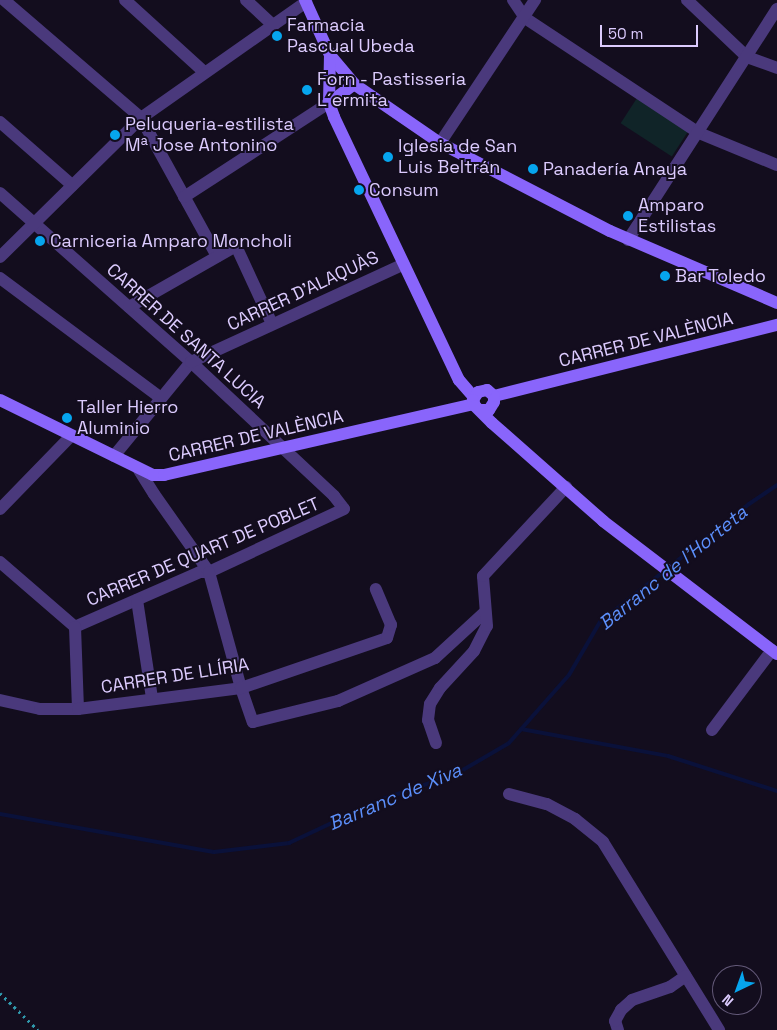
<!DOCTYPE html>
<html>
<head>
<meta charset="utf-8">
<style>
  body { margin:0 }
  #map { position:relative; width:777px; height:1030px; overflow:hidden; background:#130d1e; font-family:"Space Grotesk",sans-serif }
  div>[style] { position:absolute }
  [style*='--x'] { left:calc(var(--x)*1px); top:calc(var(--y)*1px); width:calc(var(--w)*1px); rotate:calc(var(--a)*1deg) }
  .green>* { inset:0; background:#102428; transform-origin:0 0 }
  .stream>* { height:4px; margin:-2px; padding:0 2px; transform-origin:2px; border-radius:2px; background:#0a113a }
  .path>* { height:2.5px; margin-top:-1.25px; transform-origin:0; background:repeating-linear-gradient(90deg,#3099ad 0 2.5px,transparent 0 6.5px) }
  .street>* { height:12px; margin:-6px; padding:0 6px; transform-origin:6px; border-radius:6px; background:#4a397c }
  .secondary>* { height:12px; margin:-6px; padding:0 6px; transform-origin:6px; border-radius:6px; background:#8965fb }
  .dots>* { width:14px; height:14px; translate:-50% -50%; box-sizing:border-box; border:2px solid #130d1e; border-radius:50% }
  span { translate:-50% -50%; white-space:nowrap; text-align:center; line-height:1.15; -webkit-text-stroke:4px #130d1e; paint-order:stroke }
  .poi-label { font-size:18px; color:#dccbfe }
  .left { translate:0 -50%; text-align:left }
  .street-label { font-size:18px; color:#dccbfe }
  .water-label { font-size:19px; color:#5c8ffb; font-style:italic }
  .north { position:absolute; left:712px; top:965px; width:50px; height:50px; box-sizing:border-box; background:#130d1e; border:1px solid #635978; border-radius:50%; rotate:222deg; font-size:14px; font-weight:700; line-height:20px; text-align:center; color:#dccbfe }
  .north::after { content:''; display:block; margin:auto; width:18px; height:22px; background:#06a5ee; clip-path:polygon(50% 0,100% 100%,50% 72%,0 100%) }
  .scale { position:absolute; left:600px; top:25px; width:98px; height:22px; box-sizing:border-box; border:2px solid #dccbfe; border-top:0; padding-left:6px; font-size:15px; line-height:18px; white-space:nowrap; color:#dccbfe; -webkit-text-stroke:4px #130d1e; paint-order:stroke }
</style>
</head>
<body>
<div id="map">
  <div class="green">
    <div style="left:637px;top:98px;width:61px;height:30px;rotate:33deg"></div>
  </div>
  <div class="stream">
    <div style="--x:521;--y:729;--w:149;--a:10.4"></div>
    <div style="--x:668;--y:756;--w:114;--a:17.8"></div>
    <div style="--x:0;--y:814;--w:217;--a:10.1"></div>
    <div style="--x:214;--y:852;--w:76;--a:-6.8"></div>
    <div style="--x:289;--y:843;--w:104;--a:-25.1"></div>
    <div style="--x:383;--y:799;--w:77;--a:-18.9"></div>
    <div style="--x:456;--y:774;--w:61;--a:-30.3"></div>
    <div style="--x:509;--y:743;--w:91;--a:-48.6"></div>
    <div style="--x:569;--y:675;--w:61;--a:-59.7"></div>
    <div style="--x:600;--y:622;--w:190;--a:-38.4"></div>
    <div style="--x:749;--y:504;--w:34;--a:-34"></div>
  </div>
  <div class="path">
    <div style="--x:0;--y:993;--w:53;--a:44.2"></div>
  </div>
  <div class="street">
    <div style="--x:4;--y:0;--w:181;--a:40.7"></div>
    <div style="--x:141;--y:118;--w:158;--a:61.2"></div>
    <div style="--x:125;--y:0;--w:107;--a:42.3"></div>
    <div style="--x:246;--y:0;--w:35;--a:43"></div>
    <div style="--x:513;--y:0;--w:22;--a:56"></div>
    <div style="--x:525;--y:18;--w:209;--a:33.5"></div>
    <div style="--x:699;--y:133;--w:84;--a:22.3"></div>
    <div style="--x:687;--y:0;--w:83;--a:43.5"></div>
    <div style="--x:747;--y:57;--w:32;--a:20"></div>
    <div style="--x:0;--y:122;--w:96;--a:41.2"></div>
    <div style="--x:440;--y:143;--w:172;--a:-56.4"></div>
    <div style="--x:0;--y:193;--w:255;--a:41.5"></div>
    <div style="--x:191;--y:362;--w:196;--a:43.1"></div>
    <div style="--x:334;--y:496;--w:16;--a:52"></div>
    <div style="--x:344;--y:509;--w:149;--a:155"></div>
    <div style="--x:209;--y:572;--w:9;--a:180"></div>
    <div style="--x:200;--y:572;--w:137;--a:156.3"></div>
    <div style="--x:184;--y:197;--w:173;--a:-33"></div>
    <div style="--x:628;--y:240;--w:275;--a:-57.2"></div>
    <div style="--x:0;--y:257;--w:198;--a:-44.6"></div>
    <div style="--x:141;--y:118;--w:202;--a:-35.1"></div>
    <div style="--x:0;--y:278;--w:201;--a:36.7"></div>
    <div style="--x:129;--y:307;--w:123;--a:-29.7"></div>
    <div style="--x:236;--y:246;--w:86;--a:65.2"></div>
    <div style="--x:114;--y:456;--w:122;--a:-50.7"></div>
    <div style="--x:191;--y:362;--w:234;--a:-24.7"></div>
    <div style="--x:139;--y:470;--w:28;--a:58"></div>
    <div style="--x:154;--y:494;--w:95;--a:54.8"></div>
    <div style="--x:209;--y:572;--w:120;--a:74.6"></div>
    <div style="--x:241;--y:688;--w:36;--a:71"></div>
    <div style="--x:253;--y:722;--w:88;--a:-13.9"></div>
    <div style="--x:338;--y:701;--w:106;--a:-23.9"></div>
    <div style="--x:435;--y:658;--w:68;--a:-42.6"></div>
    <div style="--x:0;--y:509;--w:102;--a:-45.8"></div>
    <div style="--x:0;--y:562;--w:99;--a:40.9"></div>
    <div style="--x:137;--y:600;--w:99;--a:81.3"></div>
    <div style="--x:75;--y:627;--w:82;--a:87.9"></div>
    <div style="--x:0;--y:700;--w:41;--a:12.7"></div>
    <div style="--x:40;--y:709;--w:38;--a:0"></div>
    <div style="--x:78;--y:709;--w:164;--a:-7.3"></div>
    <div style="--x:241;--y:688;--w:154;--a:-18.9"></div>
    <div style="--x:387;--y:638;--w:14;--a:-73"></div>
    <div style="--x:391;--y:625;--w:39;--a:-113"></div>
    <div style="--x:712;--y:730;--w:100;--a:-53.1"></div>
    <div style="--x:436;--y:743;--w:24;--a:-109"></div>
    <div style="--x:428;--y:720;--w:16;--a:-83"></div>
    <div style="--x:430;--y:704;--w:19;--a:-58"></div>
    <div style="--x:440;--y:688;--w:50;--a:-47.4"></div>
    <div style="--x:474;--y:651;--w:28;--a:-63"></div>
    <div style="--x:487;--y:626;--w:50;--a:-94.6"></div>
    <div style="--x:483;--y:576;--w:122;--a:-47"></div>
    <div style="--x:509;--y:794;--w:39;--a:15"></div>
    <div style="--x:547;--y:804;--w:32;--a:28"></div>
    <div style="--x:575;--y:819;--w:36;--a:39"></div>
    <div style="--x:603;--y:842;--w:221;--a:58.3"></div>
    <div style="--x:618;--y:1030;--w:9;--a:-108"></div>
    <div style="--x:615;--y:1021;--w:13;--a:-61"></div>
    <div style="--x:621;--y:1010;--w:15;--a:-42"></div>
    <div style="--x:632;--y:1000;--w:40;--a:-18.9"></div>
    <div style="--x:670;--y:987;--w:19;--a:-35"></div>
  </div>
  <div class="secondary">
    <div style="--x:305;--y:0;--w:60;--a:65.6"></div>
    <div style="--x:330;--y:55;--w:38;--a:50"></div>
    <div style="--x:354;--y:84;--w:104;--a:34.5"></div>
    <div style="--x:440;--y:143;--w:191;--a:27.4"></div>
    <div style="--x:610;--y:231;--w:182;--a:23.3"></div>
    <div style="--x:330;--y:55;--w:48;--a:91.2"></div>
    <div style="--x:329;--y:103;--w:15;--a:70"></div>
    <div style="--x:334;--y:117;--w:291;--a:64.6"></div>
    <div style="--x:459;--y:380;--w:23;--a:49"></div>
    <div style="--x:329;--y:103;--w:31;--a:-37"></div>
    <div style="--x:494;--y:396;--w:292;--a:-14.1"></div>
    <div style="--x:0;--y:400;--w:170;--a:26.1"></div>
    <div style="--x:153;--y:475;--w:11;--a:0"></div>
    <div style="--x:164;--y:475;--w:318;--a:-12.9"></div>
    <div style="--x:480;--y:410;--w:9;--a:0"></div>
    <div style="--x:489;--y:410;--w:9;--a:-58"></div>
    <div style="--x:494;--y:402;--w:6;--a:-90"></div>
    <div style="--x:494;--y:396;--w:9;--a:-139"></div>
    <div style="--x:487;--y:390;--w:9;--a:167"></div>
    <div style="--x:478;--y:392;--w:9;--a:122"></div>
    <div style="--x:473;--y:400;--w:6;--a:72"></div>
    <div style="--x:475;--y:406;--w:24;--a:45"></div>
    <div style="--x:492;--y:423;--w:148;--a:41.4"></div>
    <div style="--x:603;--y:521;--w:219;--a:37.4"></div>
  </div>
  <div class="dots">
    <div style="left:277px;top:36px;background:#06a5ee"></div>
    <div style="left:307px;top:90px;background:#06a5ee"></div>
    <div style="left:115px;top:135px;background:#06a5ee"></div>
    <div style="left:388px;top:157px;background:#06a5ee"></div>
    <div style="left:533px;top:169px;background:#06a5ee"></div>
    <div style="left:359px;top:190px;background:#06a5ee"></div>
    <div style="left:628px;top:216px;background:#06a5ee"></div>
    <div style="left:40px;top:241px;background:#06a5ee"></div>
    <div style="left:665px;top:276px;background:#06a5ee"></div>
    <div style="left:67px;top:418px;background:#06a5ee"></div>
  </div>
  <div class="poi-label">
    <span class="left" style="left:287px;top:36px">Farmacia<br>Pascual Ubeda</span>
    <span class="left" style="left:317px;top:90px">Forn - Pastisseria<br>L´ermita</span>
    <span class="left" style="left:125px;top:135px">Peluqueria-estilista<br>Mª Jose Antonino</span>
    <span class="left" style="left:398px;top:157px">Iglesia de San<br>Luis Beltrán</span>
    <span class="left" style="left:543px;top:169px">Panadería Anaya</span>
    <span class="left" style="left:369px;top:190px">Consum</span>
    <span class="left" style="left:638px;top:216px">Amparo<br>Estilistas</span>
    <span class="left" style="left:50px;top:241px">Carniceria Amparo Moncholi</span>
    <span class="left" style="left:675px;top:276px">Bar Toledo</span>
    <span class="left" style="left:77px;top:418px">Taller Hierro<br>Aluminio</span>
  </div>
  <div class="street-label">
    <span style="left:303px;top:291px;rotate:-25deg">CARRER D'ALAQUÀS</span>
    <span style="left:186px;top:336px;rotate:42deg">CARRER DE SANTA LUCIA</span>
    <span style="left:646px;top:340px;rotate:-14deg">CARRER DE VALÈNCIA</span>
    <span style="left:256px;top:436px;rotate:-13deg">CARRER DE VALÈNCIA</span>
    <span style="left:203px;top:552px;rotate:-23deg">CARRER DE QUART DE POBLET</span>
    <span style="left:175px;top:676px;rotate:-9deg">CARRER DE LLÍRIA</span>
  </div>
  <div class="water-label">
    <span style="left:673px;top:568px;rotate:-39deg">Barranc de l'Horteta</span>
    <span style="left:395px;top:797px;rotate:-23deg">Barranc de Xiva</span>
  </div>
  <div class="north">N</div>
  <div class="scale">50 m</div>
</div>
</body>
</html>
